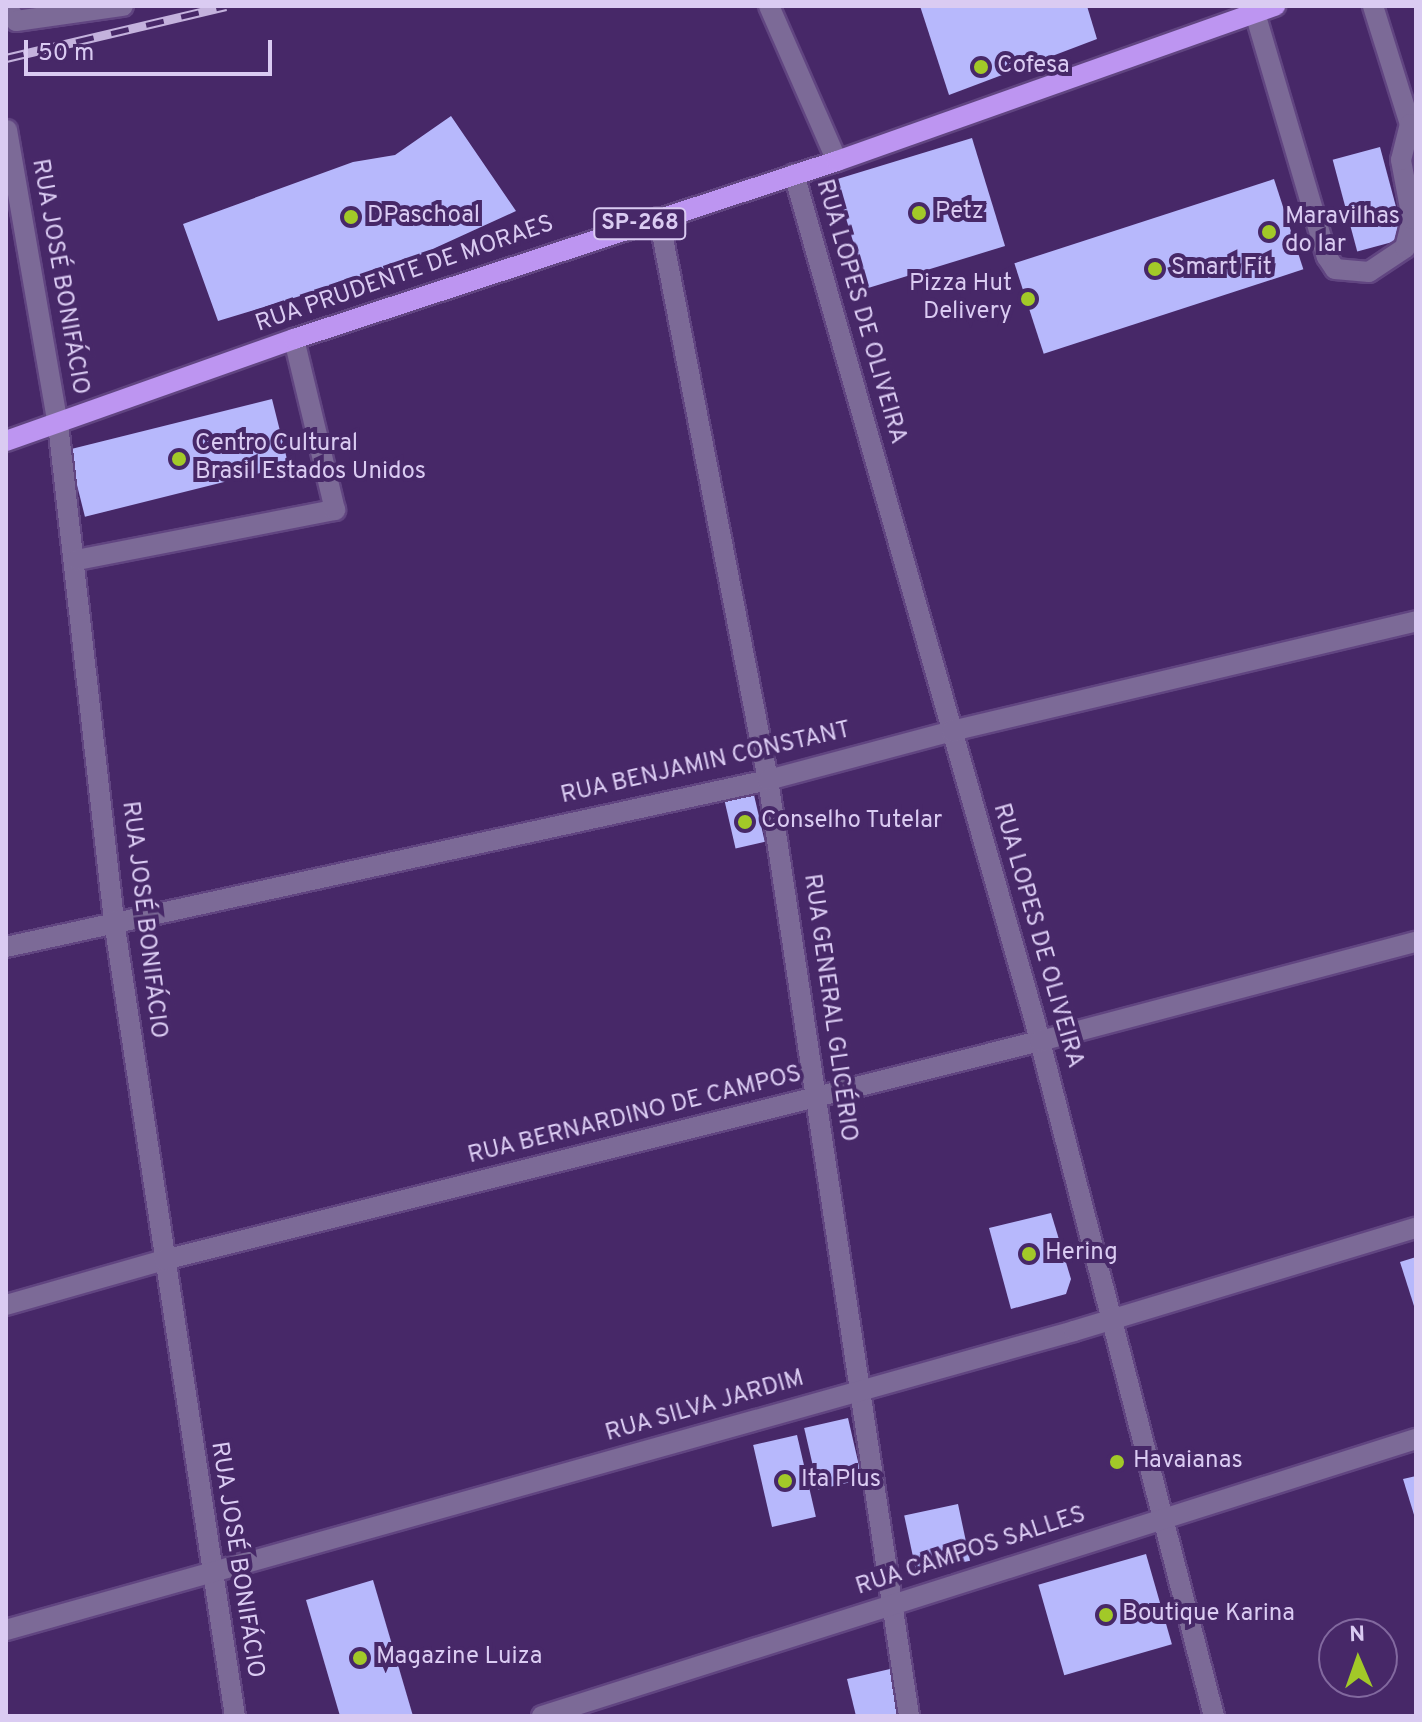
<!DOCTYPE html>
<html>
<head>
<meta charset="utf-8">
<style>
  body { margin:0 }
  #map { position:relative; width:1422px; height:1722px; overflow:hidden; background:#472868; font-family:Overpass,sans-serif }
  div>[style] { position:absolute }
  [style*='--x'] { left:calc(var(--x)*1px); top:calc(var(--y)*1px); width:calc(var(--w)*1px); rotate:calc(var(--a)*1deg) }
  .building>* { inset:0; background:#b7b8fc; transform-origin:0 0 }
  .roads { filter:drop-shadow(2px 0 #614581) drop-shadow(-2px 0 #614581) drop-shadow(0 2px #614581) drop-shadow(0 -2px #614581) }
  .minor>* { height:20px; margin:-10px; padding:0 10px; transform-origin:10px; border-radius:10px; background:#7c6a97 }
  .major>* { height:20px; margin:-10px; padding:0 10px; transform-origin:10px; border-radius:10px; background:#bd95f1 }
  .rail>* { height:9px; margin-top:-4.5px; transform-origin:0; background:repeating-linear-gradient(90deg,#472868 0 18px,#c4b2dd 0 36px); box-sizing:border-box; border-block:2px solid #c4b2dd }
  .dots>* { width:22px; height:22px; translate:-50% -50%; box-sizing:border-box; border:4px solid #472868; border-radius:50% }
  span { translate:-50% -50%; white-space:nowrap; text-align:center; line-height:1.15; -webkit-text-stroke:8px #472868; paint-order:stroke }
  .shield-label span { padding:2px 6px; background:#472868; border:2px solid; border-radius:6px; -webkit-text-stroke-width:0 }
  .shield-label { font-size:22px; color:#dacbf2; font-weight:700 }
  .poi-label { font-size:24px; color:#dacbf2 }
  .left { translate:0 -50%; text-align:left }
  .right { translate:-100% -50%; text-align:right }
  .street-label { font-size:24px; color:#dacbf2 }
  .frame { position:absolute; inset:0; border:8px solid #dacbf2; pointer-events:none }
  .north { position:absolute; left:1318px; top:1618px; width:80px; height:80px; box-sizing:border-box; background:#472868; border:2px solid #82699f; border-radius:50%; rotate:358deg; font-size:22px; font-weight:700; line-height:32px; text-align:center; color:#dacbf2 }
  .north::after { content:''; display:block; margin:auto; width:28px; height:36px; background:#a2c928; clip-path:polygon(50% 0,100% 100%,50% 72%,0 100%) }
  .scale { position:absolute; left:24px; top:40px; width:248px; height:36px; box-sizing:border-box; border:4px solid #dacbf2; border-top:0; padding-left:10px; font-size:24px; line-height:28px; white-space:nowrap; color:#dacbf2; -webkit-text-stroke:6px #472868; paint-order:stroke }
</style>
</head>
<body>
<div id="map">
  <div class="building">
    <div style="clip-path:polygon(920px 6px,1087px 6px,1097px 39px,949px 95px)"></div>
    <div style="clip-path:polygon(451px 116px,516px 211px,389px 269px,218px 321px,183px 224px,353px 162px,395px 155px)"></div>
    <div style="left:972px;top:138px;width:113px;height:144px;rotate:73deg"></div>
    <div style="left:1380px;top:147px;width:95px;height:49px;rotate:75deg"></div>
    <div style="left:1274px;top:179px;width:95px;height:273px;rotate:72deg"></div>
    <div style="left:272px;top:399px;width:69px;height:210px;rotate:76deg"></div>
    <div style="left:754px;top:795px;width:48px;height:30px;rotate:77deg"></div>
    <div style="clip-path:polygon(1051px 1213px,1071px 1279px,1066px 1294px,1011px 1309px,989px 1228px)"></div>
    <div style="clip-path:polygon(1416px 1257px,1416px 1309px,1415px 1309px,1400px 1262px)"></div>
    <div style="left:848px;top:1418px;width:63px;height:45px;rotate:77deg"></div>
    <div style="left:797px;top:1435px;width:84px;height:45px;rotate:77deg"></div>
    <div style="clip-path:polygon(1416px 1476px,1416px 1518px,1415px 1518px,1403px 1479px)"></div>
    <div style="left:958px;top:1504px;width:58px;height:55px;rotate:78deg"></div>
    <div style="left:1146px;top:1554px;width:94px;height:112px;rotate:74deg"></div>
    <div style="clip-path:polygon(373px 1580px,413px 1716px,340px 1716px,306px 1600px)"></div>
    <div style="clip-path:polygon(890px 1669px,899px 1716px,856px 1716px,847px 1679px)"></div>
  </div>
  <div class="roads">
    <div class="minor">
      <div style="--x:6;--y:6;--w:18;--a:56"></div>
      <div style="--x:16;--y:21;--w:108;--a:-8"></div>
      <div style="--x:769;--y:6;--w:169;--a:66.3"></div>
      <div style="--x:1373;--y:6;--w:134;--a:72.6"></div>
      <div style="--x:1255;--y:13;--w:254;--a:73.6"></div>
      <div style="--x:1327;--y:257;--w:14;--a:56"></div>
      <div style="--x:1335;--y:269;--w:34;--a:5"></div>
      <div style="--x:1369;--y:272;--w:43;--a:-33.7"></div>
      <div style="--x:1405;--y:248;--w:30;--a:-76"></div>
      <div style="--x:1412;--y:219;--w:60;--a:-100.6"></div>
      <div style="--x:1401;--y:160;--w:37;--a:-76"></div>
      <div style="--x:7;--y:130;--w:298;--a:80.2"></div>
      <div style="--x:58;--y:424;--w:500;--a:83.57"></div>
      <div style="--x:114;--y:921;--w:804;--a:81.35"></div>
      <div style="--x:794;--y:174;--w:882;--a:74.13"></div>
      <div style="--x:1035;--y:1022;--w:717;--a:75.54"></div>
      <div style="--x:659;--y:218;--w:572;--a:79.02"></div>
      <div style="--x:768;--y:780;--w:947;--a:81.43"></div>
      <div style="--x:77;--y:560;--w:263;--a:-11"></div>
      <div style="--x:335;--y:510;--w:176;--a:-103.5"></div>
      <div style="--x:6;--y:947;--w:780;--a:-12.36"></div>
      <div style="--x:768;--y:780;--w:190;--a:-14.9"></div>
      <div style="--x:952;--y:731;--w:477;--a:-13.3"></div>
      <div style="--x:6;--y:1305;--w:164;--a:-15.9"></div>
      <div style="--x:164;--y:1260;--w:903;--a:-14.04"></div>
      <div style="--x:1040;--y:1041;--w:389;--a:-14.8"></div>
      <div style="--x:6;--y:1630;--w:1109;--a:-15.64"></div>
      <div style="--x:1074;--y:1331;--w:357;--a:-16.8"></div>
      <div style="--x:542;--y:1716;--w:917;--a:-17.59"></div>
    </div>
    <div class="major">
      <div style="--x:6;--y:441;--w:306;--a:-19.5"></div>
      <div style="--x:294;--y:339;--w:571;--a:-18.15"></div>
      <div style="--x:837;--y:161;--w:465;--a:-19.5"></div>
    </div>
  </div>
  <div class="rail">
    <div style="--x:6;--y:58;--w:226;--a:-13.3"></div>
  </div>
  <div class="dots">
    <div style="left:981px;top:67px;background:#a2c928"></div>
    <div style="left:919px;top:213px;background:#a2c928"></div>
    <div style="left:351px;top:217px;background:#a2c928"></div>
    <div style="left:1269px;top:232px;background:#a2c928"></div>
    <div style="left:1155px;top:269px;background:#a2c928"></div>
    <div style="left:1028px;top:299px;background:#a2c928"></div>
    <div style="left:179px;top:459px;background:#a2c928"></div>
    <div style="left:745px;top:822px;background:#a2c928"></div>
    <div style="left:1029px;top:1254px;background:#a2c928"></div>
    <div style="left:1117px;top:1462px;background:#a2c928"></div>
    <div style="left:785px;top:1481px;background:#a2c928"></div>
    <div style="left:1106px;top:1615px;background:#a2c928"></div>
    <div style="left:360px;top:1658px;background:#a2c928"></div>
  </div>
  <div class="shield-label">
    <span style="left:640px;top:224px">SP-268</span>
  </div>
  <div class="poi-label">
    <span class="left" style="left:997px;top:67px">Cofesa</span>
    <span class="left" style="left:935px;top:213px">Petz</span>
    <span class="left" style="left:367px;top:217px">DPaschoal</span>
    <span class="left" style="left:1285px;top:232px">Maravilhas<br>do lar</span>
    <span class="left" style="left:1171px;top:269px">Smart Fit</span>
    <span class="right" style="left:1012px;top:299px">Pizza Hut<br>Delivery</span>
    <span class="left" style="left:195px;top:459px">Centro Cultural<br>Brasil Estados Unidos</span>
    <span class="left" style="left:761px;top:822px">Conselho Tutelar</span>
    <span class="left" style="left:1045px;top:1254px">Hering</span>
    <span class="left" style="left:1133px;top:1462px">Havaianas</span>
    <span class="left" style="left:801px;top:1481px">Ita Plus</span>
    <span class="left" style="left:1122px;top:1615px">Boutique Karina</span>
    <span class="left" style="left:376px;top:1658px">Magazine Luiza</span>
  </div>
  <div class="street-label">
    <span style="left:405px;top:275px;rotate:-19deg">RUA PRUDENTE DE MORAES</span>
    <span style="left:59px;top:277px;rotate:80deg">RUA JOSÉ BONIFÁCIO</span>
    <span style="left:860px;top:312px;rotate:74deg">RUA LOPES DE OLIVEIRA</span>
    <span style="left:706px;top:764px;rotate:-13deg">RUA BENJAMIN CONSTANT</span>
    <span style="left:143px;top:920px;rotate:83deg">RUA JOSÉ BONIFÁCIO</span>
    <span style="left:1037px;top:936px;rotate:74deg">RUA LOPES DE OLIVEIRA</span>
    <span style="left:829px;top:1008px;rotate:82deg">RUA GENERAL GLICÉRIO</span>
    <span style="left:635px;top:1116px;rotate:-14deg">RUA BERNARDINO DE CAMPOS</span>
    <span style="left:705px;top:1407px;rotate:-16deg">RUA SILVA JARDIM</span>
    <span style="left:971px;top:1552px;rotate:-18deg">RUA CAMPOS SALLES</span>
    <span style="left:236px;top:1560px;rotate:81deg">RUA JOSÉ BONIFÁCIO</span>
  </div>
  <div class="frame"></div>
  <div class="north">N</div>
  <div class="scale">50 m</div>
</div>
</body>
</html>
